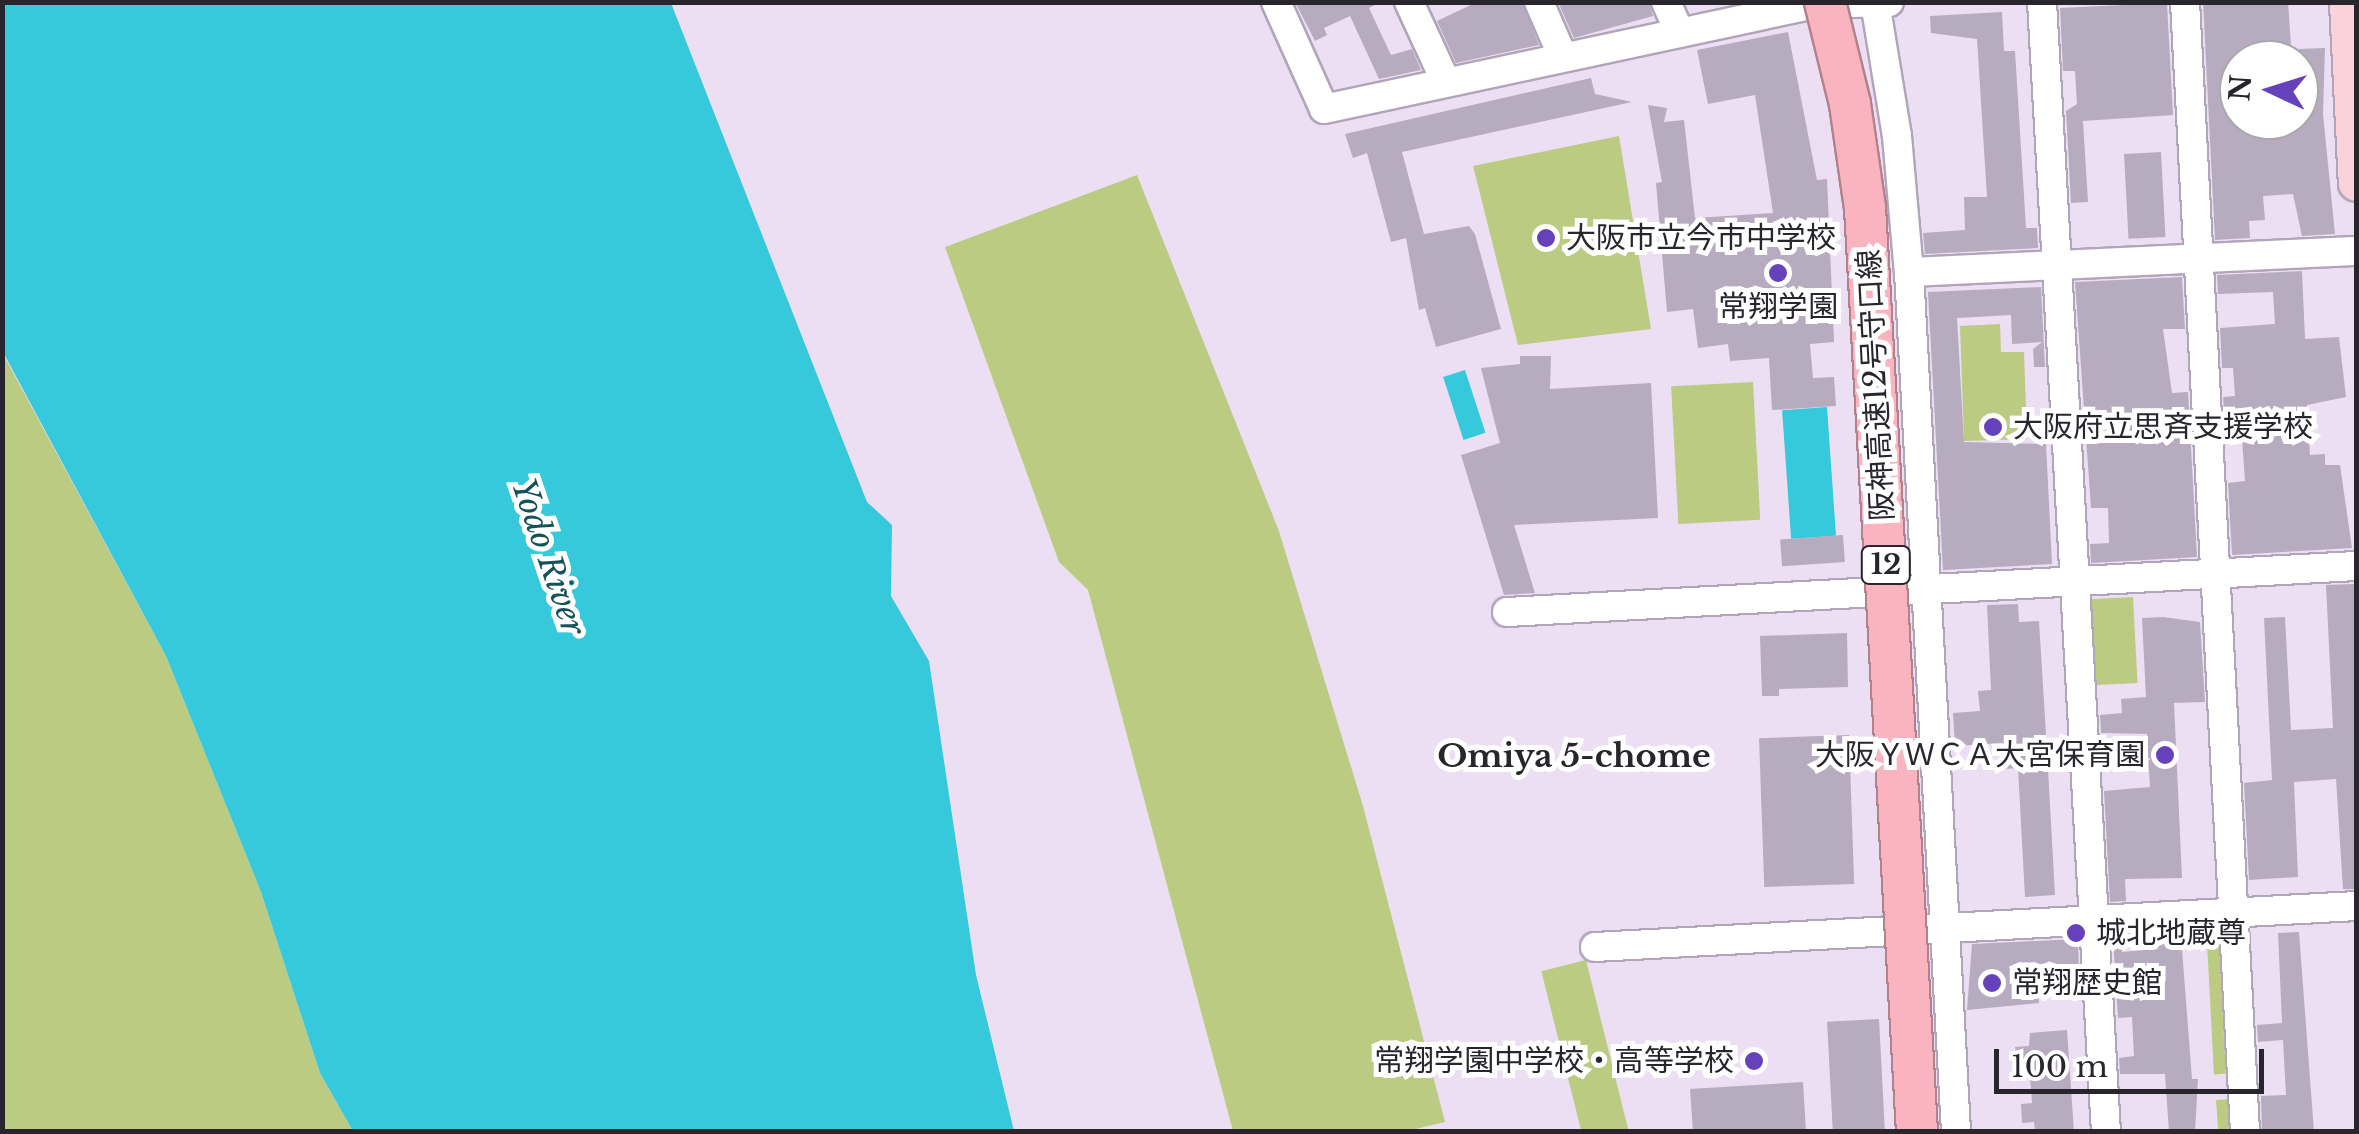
<!DOCTYPE html>
<html>
<head>
<meta charset="utf-8">
<style>
  body { margin:0 }
  #map { position:relative; width:2359px; height:1134px; overflow:hidden; background:#ecdff4; font-family:"Libre Baskerville","Noto Sans JP",serif }
  div>[style] { position:absolute }
  [style*='--x'] { left:calc(var(--x)*1px); top:calc(var(--y)*1px); width:calc(var(--w)*1px); rotate:calc(var(--a)*1deg) }
  .green>* { inset:0; background:#bbcc82; transform-origin:0 0 }
  .water>* { inset:0; background:#36c9db; transform-origin:0 0 }
  .building>* { inset:0; background:#b7abbf; transform-origin:0 0 }
  .roads { filter:drop-shadow(2px 0 #b1a5b9) drop-shadow(-2px 0 #b1a5b9) drop-shadow(0 2px #b1a5b9) drop-shadow(0 -2px #b1a5b9) }
  .minor>* { height:28px; margin:-14px; padding:0 14px; transform-origin:14px; border-radius:14px; background:#fff }
  .major>* { height:35px; margin:-17.5px; padding:0 17.5px; transform-origin:17.5px; border-radius:17.5px; background:#fbd2d9 }
  .bridges { filter:drop-shadow(2px 0 #b0828c) drop-shadow(-2px 0 #b0828c) drop-shadow(0 2px #b0828c) drop-shadow(0 -2px #b0828c) }
  .highway-bridge>* { height:40px; margin:-20px; padding:0 20px; transform-origin:20px; border-radius:20px; background:#f9b4bf }
  .dots>* { width:28px; height:28px; translate:-50% -50%; box-sizing:border-box; border:5px solid #fff; border-radius:50% }
  span { translate:-50% -50%; white-space:nowrap; text-align:center; line-height:1.15; -webkit-text-stroke:10px #fff; paint-order:stroke }
  .shield-label span { padding:2px 8px; background:#fff; border:2px solid; border-radius:8px; -webkit-text-stroke-width:0 }
  .shield-label { font-size:28px; color:#29252c; font-weight:700 }
  .poi-label { font-size:30px; color:#29252c }
  .left { translate:0 -50%; text-align:left }
  .right { translate:-100% -50%; text-align:right }
  .street-label { font-size:30px; color:#29252c }
  .water-label { font-size:32px; color:#155158; font-style:italic }
  .neighbourhood-label { font-size:32px; color:#29252c; font-weight:700 }
  .frame { position:absolute; inset:0; border:5px solid #29252c; pointer-events:none }
  .north { position:absolute; left:2219px; top:40px; width:100px; height:100px; box-sizing:border-box; background:#fff; border:2px solid #a9a8ab; border-radius:50%; rotate:274deg; font-size:28px; font-weight:700; line-height:40px; text-align:center; color:#29252c }
  .north::after { content:''; display:block; margin:auto; width:35px; height:45px; background:#6541ba; clip-path:polygon(50% 0,100% 100%,50% 72%,0 100%) }
  .scale { position:absolute; left:1994px; top:1049px; width:270px; height:45px; box-sizing:border-box; border:5px solid #29252c; border-top:0; padding-left:12px; font-size:30px; line-height:35px; white-space:nowrap; color:#29252c; -webkit-text-stroke:8px #fff; paint-order:stroke }
</style>
</head>
<body>
<div id="map">
  <div class="green">
    <div style="clip-path:polygon(1619px 136px,1651px 329px,1518px 345px,1473px 166px)"></div>
    <div style="clip-path:polygon(1137px 175px,1279px 531px,1363px 806px,1445px 1122px,1403px 1132px,1233px 1131px,1088px 590px,1059px 562px,945px 247px)"></div>
    <div style="clip-path:polygon(2000px 324px,2001px 352px,2024px 352px,2027px 439px,1964px 441px,1960px 326px)"></div>
    <div style="clip-path:polygon(2px 352px,166px 656px,261px 892px,320px 1073px,353px 1131px,3px 1131px)"></div>
    <div style="left:1753px;top:382px;width:138px;height:82px;rotate:87deg"></div>
    <div style="left:2133px;top:597px;width:86px;height:44px;rotate:87deg"></div>
    <div style="left:2219px;top:942px;width:132px;height:12px;rotate:87deg"></div>
    <div style="left:1586px;top:960px;width:176px;height:46px;rotate:76deg"></div>
    <div style="left:2230px;top:1099px;width:32px;height:14px;rotate:86deg"></div>
  </div>
  <div class="water">
    <div style="clip-path:polygon(3px 2px,671px 3px,867px 502px,892px 525px,891px 596px,929px 661px,976px 975px,1014px 1131px,353px 1131px,320px 1073px,261px 892px,166px 656px,3px 352px)"></div>
    <div style="left:1465px;top:370px;width:66px;height:23px;rotate:72deg"></div>
    <div style="left:1827px;top:407px;width:129px;height:45px;rotate:86deg"></div>
  </div>
  <div class="building">
    <div style="clip-path:polygon(1295px 2px,1381px 2px,1369px 8px,1391px 55px,1412px 49px,1421px 70px,1379px 79px,1350px 16px,1324px 28px,1327px 35px,1315px 41px)"></div>
    <div style="clip-path:polygon(1477px 2px,1522px 2px,1539px 45px,1456px 63px,1437px 21px)"></div>
    <div style="clip-path:polygon(1558px 2px,1649px 2px,1653px 16px,1574px 38px)"></div>
    <div style="clip-path:polygon(2203px 2px,2288px 2px,2292px 60px,2239px 60px,2238px 120px,2299px 120px,2299px 49px,2325px 48px,2323px 114px,2335px 234px,2302px 236px,2293px 194px,2263px 196px,2265px 220px,2249px 221px,2250px 238px,2215px 240px)"></div>
    <div style="clip-path:polygon(2167px 3px,2173px 115px,2083px 121px,2088px 202px,2071px 203px,2066px 111px,2077px 104px,2075px 71px,2063px 71px,2060px 8px)"></div>
    <div style="clip-path:polygon(2002px 12px,2004px 51px,2015px 51px,2026px 228px,2037px 228px,2038px 248px,1925px 254px,1923px 233px,1965px 230px,1964px 197px,1987px 197px,1977px 39px,1931px 33px,1930px 16px)"></div>
    <div style="clip-path:polygon(1788px 32px,1817px 180px,1827px 179px,1834px 342px,1810px 344px,1813px 378px,1834px 377px,1836px 406px,1772px 410px,1769px 358px,1730px 361px,1728px 344px,1698px 348px,1693px 309px,1667px 312px,1656px 183px,1662px 182px,1648px 105px,1667px 108px,1664px 122px,1684px 120px,1695px 218px,1773px 213px,1755px 95px,1708px 104px,1697px 50px)"></div>
    <div style="clip-path:polygon(1591px 78px,1595px 94px,1632px 102px,1402px 152px,1424px 234px,1469px 226px,1475px 234px,1501px 329px,1436px 347px,1425px 308px,1419px 310px,1406px 238px,1391px 242px,1367px 153px,1353px 158px,1345px 134px)"></div>
    <div style="left:2161px;top:152px;width:85px;height:37px;rotate:87deg"></div>
    <div style="clip-path:polygon(2302px 271px,2305px 339px,2339px 337px,2346px 397px,2307px 405px,2310px 455px,2325px 454px,2325px 465px,2340px 465px,2352px 548px,2232px 555px,2228px 483px,2245px 481px,2242px 439px,2226px 441px,2223px 397px,2235px 396px,2233px 368px,2222px 368px,2220px 328px,2275px 324px,2273px 292px,2218px 294px,2217px 275px)"></div>
    <div style="clip-path:polygon(2182px 277px,2185px 329px,2163px 329px,2172px 393px,2188px 392px,2197px 557px,2091px 563px,2090px 544px,2109px 543px,2108px 508px,2091px 508px,2075px 282px)"></div>
    <div style="clip-path:polygon(2041px 287px,2045px 367px,2034px 367px,2033px 349px,2042px 342px,2012px 344px,2011px 315px,1957px 318px,1964px 442px,2046px 444px,2052px 564px,1943px 570px,1928px 292px)"></div>
    <div style="clip-path:polygon(1520px 356px,1551px 356px,1550px 389px,1651px 383px,1658px 518px,1514px 525px,1535px 593px,1504px 595px,1461px 455px,1500px 443px,1481px 368px,1520px 364px)"></div>
    <div style="left:1843px;top:535px;width:27px;height:63px;rotate:86deg"></div>
    <div style="clip-path:polygon(2354px 584px,2356px 889px,2343px 889px,2336px 779px,2294px 782px,2298px 877px,2249px 880px,2244px 783px,2272px 780px,2264px 618px,2285px 617px,2291px 730px,2333px 728px,2326px 585px)"></div>
    <div style="clip-path:polygon(2018px 604px,2019px 622px,2039px 621px,2047px 750px,2054px 750px,2056px 768px,2048px 769px,2055px 895px,2025px 897px,2018px 768px,2004px 769px,2003px 743px,1955px 746px,1953px 713px,1980px 711px,1978px 691px,1991px 690px,1987px 605px)"></div>
    <div style="clip-path:polygon(2163px 617px,2200px 622px,2205px 702px,2174px 703px,2182px 878px,2125px 879px,2126px 901px,2110px 902px,2104px 791px,2150px 787px,2147px 734px,2101px 733px,2100px 715px,2122px 713px,2121px 699px,2146px 697px,2142px 618px)"></div>
    <div style="clip-path:polygon(1847px 633px,1848px 687px,1779px 689px,1779px 696px,1762px 696px,1760px 636px)"></div>
    <div style="left:1849px;top:735px;width:149px;height:90px;rotate:88deg"></div>
    <div style="clip-path:polygon(2299px 932px,2314px 1132px,2262px 1132px,2261px 1096px,2286px 1095px,2283px 1040px,2258px 1042px,2257px 1025px,2282px 1023px,2278px 933px)"></div>
    <div style="clip-path:polygon(2181px 936px,2192px 1079px,2198px 1079px,2195px 1132px,2169px 1132px,2165px 1074px,2120px 1074px,2119px 1058px,2134px 1056px,2132px 1017px,2118px 1018px,2113px 939px,2121px 938px,2122px 952px,2158px 949px,2157px 939px)"></div>
    <div style="clip-path:polygon(2078px 939px,2079px 972px,2038px 977px,2039px 1003px,1967px 1010px,1972px 944px)"></div>
    <div style="left:1879px;top:1019px;width:113px;height:52px;rotate:87deg"></div>
    <div style="clip-path:polygon(2067px 1030px,2074px 1132px,2035px 1132px,2034px 1122px,2022px 1123px,2021px 1104px,2032px 1103px,2029px 1063px,2017px 1063px,2015px 1047px,2029px 1046px,2030px 1033px)"></div>
    <div style="clip-path:polygon(1803px 1082px,1806px 1132px,1693px 1132px,1690px 1089px)"></div>
  </div>
  <div class="roads">
    <div class="minor">
      <div style="--x:1276;--y:2;--w:117;--a:65.8"></div>
      <div style="--x:1324;--y:109;--w:502;--a:-12.07"></div>
      <div style="--x:1815;--y:4;--w:74;--a:-1.5"></div>
      <div style="--x:1409;--y:2;--w:86;--a:65.2"></div>
      <div style="--x:1539;--y:2;--w:58;--a:66.5"></div>
      <div style="--x:1666;--y:2;--w:32;--a:66"></div>
      <div style="--x:1875;--y:2;--w:136;--a:80.7"></div>
      <div style="--x:1897;--y:136;--w:137;--a:85"></div>
      <div style="--x:1909;--y:272;--w:861;--a:86.87"></div>
      <div style="--x:2042;--y:2;--w:1132;--a:86.76"></div>
      <div style="--x:2185;--y:2;--w:1132;--a:86.96"></div>
      <div style="--x:1909;--y:272;--w:447;--a:-2.7"></div>
      <div style="--x:1507;--y:612;--w:850;--a:-3.1"></div>
      <div style="--x:1595;--y:947;--w:762;--a:-3.08"></div>
    </div>
    <div class="major">
      <div style="--x:2347;--y:2;--w:181;--a:87.2"></div>
    </div>
  </div>
  <div class="bridges">
    <div class="highway-bridge">
      <div style="--x:1825;--y:2;--w:105;--a:76.2"></div>
      <div style="--x:1850;--y:104;--w:105;--a:81.8"></div>
      <div style="--x:1865;--y:208;--w:925;--a:86.78"></div>
    </div>
  </div>
  <div class="dots">
    <div style="left:1546px;top:238px;background:#6541ba"></div>
    <div style="left:1778px;top:273px;background:#6541ba"></div>
    <div style="left:1993px;top:427px;background:#6541ba"></div>
    <div style="left:2165px;top:755px;background:#6541ba"></div>
    <div style="left:2076px;top:933px;background:#6541ba"></div>
    <div style="left:1992px;top:983px;background:#6541ba"></div>
    <div style="left:1754px;top:1061px;background:#6541ba"></div>
  </div>
  <div class="shield-label">
    <span style="left:1886px;top:565px">12</span>
  </div>
  <div class="poi-label">
    <span class="left" style="left:1566px;top:238px">大阪市立今市中学校</span>
    <span style="left:1778px;top:307px">常翔学園</span>
    <span class="left" style="left:2013px;top:427px">大阪府立思斉支援学校</span>
    <span class="right" style="left:2145px;top:755px">大阪ＹＷＣＡ大宮保育園</span>
    <span class="left" style="left:2096px;top:933px">城北地蔵尊</span>
    <span class="left" style="left:2012px;top:983px">常翔歴史館</span>
    <span class="right" style="left:1734px;top:1061px">常翔学園中学校・高等学校</span>
  </div>
  <div class="street-label">
    <span style="left:1876px;top:385px;rotate:-93deg">阪神高速12号守口線</span>
  </div>
  <div class="water-label">
    <span style="left:548px;top:557px;rotate:71deg">Yodo River</span>
  </div>
  <div class="neighbourhood-label">
    <span style="left:1574px;top:756px">Omiya 5-chome</span>
  </div>
  <div class="frame"></div>
  <div class="north">N</div>
  <div class="scale">100 m</div>
</div>
</body>
</html>
